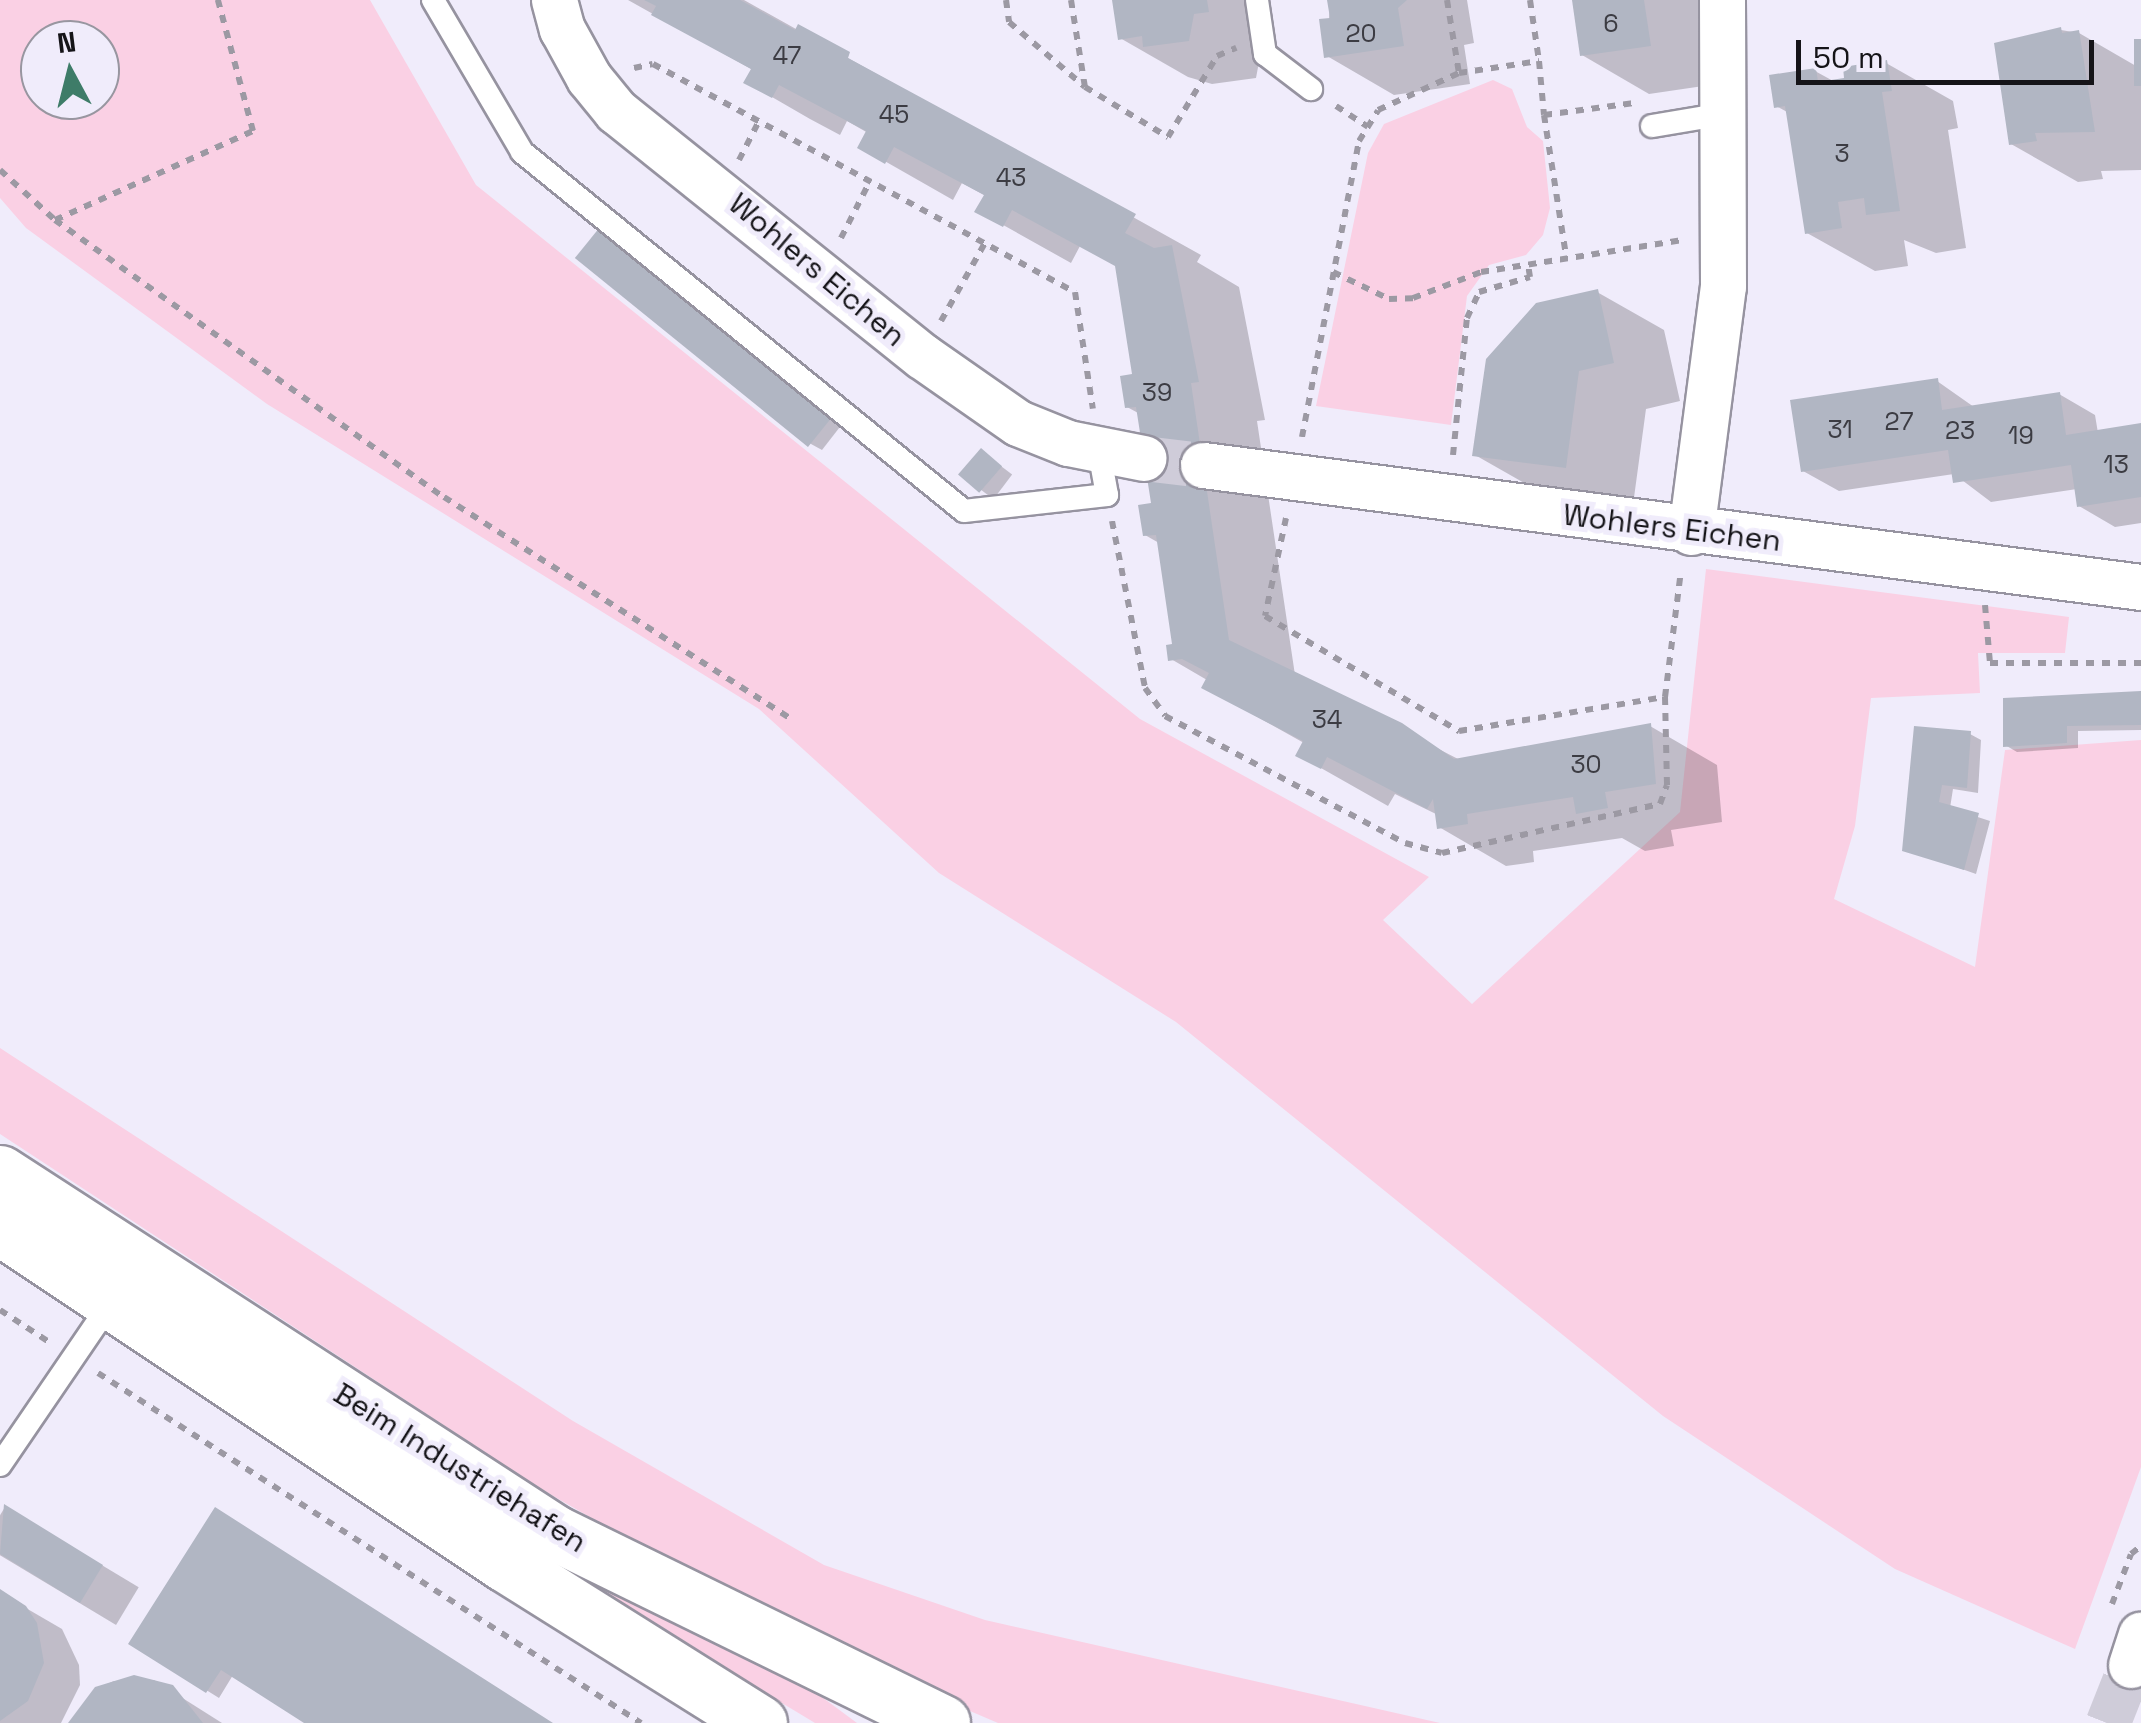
<!DOCTYPE html>
<html>
<head>
<meta charset="utf-8">
<style>
  body { margin:0 }
  #map { position:relative; width:2141px; height:1723px; overflow:hidden; background:#f0ecfb; font-family:"Space Grotesk",sans-serif }
  div>[style] { position:absolute }
  [style*='--x'] { left:calc(var(--x)*1px); top:calc(var(--y)*1px); width:calc(var(--w)*1px); rotate:calc(var(--a)*1deg) }
  .green>* { inset:0; background:#fad0e4 }
  .shadow>* { inset:0; background:#0003; transform-origin:0 0 }
  .building>* { inset:0; background:#b1b6c3; transform-origin:0 0 }
  .street-tunnel>* { height:45px; margin-top:-22.5px; transform-origin:0; background:repeating-linear-gradient(90deg,#cfccd9 0 45px,transparent 0 67px) }
  .path>* { height:6px; margin-top:-3px; transform-origin:0; background:repeating-linear-gradient(90deg,#9c99a3 0 8px,transparent 0 16px) }
  .roads { filter:drop-shadow(2px 0 #9693a0) drop-shadow(-2px 0 #9693a0) drop-shadow(0 2px #9693a0) drop-shadow(0 -2px #9693a0) }
  .lane>* { height:22px; margin:-11px; padding:0 11px; transform-origin:11px; border-radius:11px; background:#fff }
  .street>* { height:45px; margin:-22.5px; padding:0 22.5px; transform-origin:22.5px; border-radius:22.5px; background:#fff }
  .primary>* { height:55px; margin:-27.5px; padding:0 27.5px; transform-origin:27.5px; border-radius:27.5px; background:#fff }
  span { translate:-50% -50%; white-space:nowrap; text-align:center; line-height:1.15; -webkit-text-stroke:10px #f0ecfb; paint-order:stroke }
  .number-label { font-size:25px; color:#3c3c43 }
  .number-label span { -webkit-text-stroke-width:0 }
  .street-label { font-size:30px; color:#151418 }
  .north { position:absolute; left:20px; top:20px; width:100px; height:100px; box-sizing:border-box; background:#f0ecfb; border:2px solid #9896a0; border-radius:50%; rotate:353deg; font-size:28px; font-weight:700; line-height:40px; text-align:center; color:#151418 }
  .north::after { content:''; display:block; margin:auto; width:35px; height:45px; background:#3e7c68; clip-path:polygon(50% 0,100% 100%,50% 72%,0 100%) }
  .scale { position:absolute; left:1796px; top:40px; width:298px; height:45px; box-sizing:border-box; border:5px solid #151418; border-top:0; padding-left:12px; font-size:30px; line-height:35px; white-space:nowrap; color:#151418; -webkit-text-stroke:8px #f0ecfb; paint-order:stroke }
</style>
</head>
<body>
<div id="map">
  <div class="green">
    <div style="clip-path:polygon(evenodd,0 0,370px 0,476px 185px,1140px 719px,1429px 877px,1383px 920px,1472px 1004px,1680px 812px,1706px 569px,2069px 617px,2065px 653px,1978px 653px,1980px 693px,1871px 698px,1855px 826px,1834px 899px,1975px 967px,2005px 750px,2141px 740px,2141px 1467px,2075px 1649px,1895px 1569px,1663px 1416px,1176px 1022px,939px 873px,759px 709px,267px 404px,26px 228px,0 198px,0 0,40px 40px,100px 40px,100px 100px,40px 100px,40px 40px)"></div>
    <div style="clip-path:polygon(1493px 80px,1512px 89px,1527px 127px,1543px 141px,1550px 208px,1543px 235px,1526px 255px,1489px 265px,1467px 296px,1451px 425px,1316px 406px,1368px 153px,1384px 124px)"></div>
    <div style="clip-path:polygon(0 1048px,573px 1421px,824px 1565px,985px 1620px,1440px 1723px,998px 1723px,893px 1678px,701px 1581px,541px 1489px,0 1134px)"></div>
    <div style="clip-path:polygon(423px 1487px,811px 1689px,857px 1723px,815px 1723px)"></div>
  </div>
  <div class="shadow">
    <div style="clip-path:polygon(628px 0,744px 0,1201px 255px,1197px 262px,1239px 287px,1265px 420px,1257px 421px,1295px 675px,1460px 760px,1650px 726px,1717px 765px,1722px 822px,1671px 830px,1674px 846px,1645px 851px,1622px 838px,1533px 851px,1534px 862px,1506px 866px,1439px 827px,1438px 815px,1395px 794px,1388px 806px,1298px 755px,1304px 743px,1204px 687px,1207px 680px,1171px 659px,1175px 646px,1159px 543px,1145px 535px,1153px 505px,1140px 414px,1127px 407px,1134px 376px,1118px 266px,1080px 246px,1071px 263px,978px 211px,986px 196px,962px 183px,953px 200px,860px 147px,868px 133px,847px 121px,840px 135px,810px 119px,746px 82px,753px 70px)"></div>
    <div style="clip-path:polygon(1115px 0,1252px 0,1261px 51px,1256px 78px,1212px 84px,1188px 77px,1120px 38px)"></div>
    <div style="clip-path:polygon(1330px 0,1467px 0,1474px 43px,1464px 45px,1470px 84px,1394px 95px,1327px 56px)"></div>
    <div style="clip-path:polygon(1574px 0,1705px 0,1717px 84px,1649px 94px,1582px 55px)"></div>
    <div style="clip-path:polygon(2061px 30px,2079px 33px,2136px 66px,2141px 41px,2141px 170px,2101px 171px,2103px 179px,2078px 182px,2011px 144px)"></div>
    <div style="clip-path:polygon(1886px 63px,1953px 101px,1958px 128px,1948px 130px,1966px 248px,1936px 253px,1904px 240px,1908px 266px,1875px 271px,1807px 233px,1789px 113px,1776px 106px,1815px 71px,1835px 82px)"></div>
    <div style="clip-path:polygon(600px 230px,843px 423px,822px 450px,811px 444px)"></div>
    <div style="clip-path:polygon(1597px 292px,1664px 330px,1680px 401px,1646px 409px,1633px 505px,1542px 493px,1475px 455px)"></div>
    <div style="clip-path:polygon(1937px 381px,1974px 407px,2059px 394px,2095px 415px,2098px 433px,2141px 426px,2141px 523px,2115px 527px,2079px 506px,2077px 489px,1991px 502px,1954px 474px,1839px 491px,1803px 471px)"></div>
    <div style="left:981px;top:451px;width:39px;height:31px;rotate:37deg"></div>
    <div style="clip-path:polygon(2141px 694px,2141px 730px,2078px 731px,2078px 748px,2017px 752px,2005px 745px)"></div>
    <div style="clip-path:polygon(1970px 734px,1981px 740px,1978px 793px,1953px 789px,1950px 808px,1990px 821px,1976px 874px,1905px 849px)"></div>
    <div style="left:5px;top:1507px;width:156px;height:44px;rotate:31deg"></div>
    <div style="clip-path:polygon(0 1593px,62px 1629px,79px 1665px,80px 1685px,61px 1723px,0 1723px)"></div>
    <div style="clip-path:polygon(131px 1643px,550px 1723px,309px 1723px,233px 1675px,219px 1698px)"></div>
    <div style="clip-path:polygon(154px 1680px,222px 1723px,73px 1723px,96px 1689px,114px 1681px)"></div>
  </div>
  <div class="building">
    <div style="clip-path:polygon(644px 0,740px 0,795px 30px,798px 24px,850px 52px,848px 58px,1136px 214px,1125px 233px,1154px 248px,1172px 245px,1199px 382px,1191px 383px,1229px 640px,1402px 723px,1454px 759px,1651px 723px,1656px 784px,1605px 792px,1608px 808px,1576px 814px,1573px 797px,1467px 814px,1468px 824px,1437px 829px,1433px 799px,1427px 809px,1327px 757px,1321px 769px,1295px 756px,1303px 741px,1201px 688px,1209px 673px,1182px 659px,1168px 661px,1166px 645px,1172px 644px,1156px 535px,1143px 536px,1138px 505px,1151px 503px,1136px 407px,1125px 408px,1120px 376px,1132px 374px,1115px 266px,1012px 210px,1003px 227px,974px 212px,984px 195px,894px 147px,885px 164px,857px 148px,866px 131px,779px 85px,772px 98px,743px 83px,751px 69px,651px 15px,656px 6px)"></div>
    <div style="clip-path:polygon(1112px 0,1207px 0,1209px 12px,1194px 14px,1189px 41px,1143px 47px,1142px 36px,1118px 40px)"></div>
    <div style="clip-path:polygon(1327px 0,1407px 0,1398px 8px,1404px 46px,1324px 58px,1319px 19px,1330px 18px)"></div>
    <div style="clip-path:polygon(1572px 0,1644px 0,1651px 46px,1580px 56px)"></div>
    <div style="clip-path:polygon(2061px 27px,2062px 33px,2079px 30px,2095px 132px,2035px 133px,2037px 141px,2009px 145px,1994px 43px)"></div>
    <div style="left:2134px;top:39px;width:7px;height:47px"></div>
    <div style="clip-path:polygon(1887px 60px,1892px 91px,1882px 92px,1900px 211px,1866px 215px,1864px 198px,1838px 202px,1842px 228px,1805px 234px,1785px 106px,1774px 108px,1769px 75px,1816px 68px,1818px 82px,1844px 78px,1843px 67px)"></div>
    <div style="left:600px;top:227px;width:300px;height:40px;rotate:39deg"></div>
    <div style="clip-path:polygon(1598px 289px,1614px 363px,1579px 371px,1566px 468px,1472px 456px,1486px 359px,1536px 303px)"></div>
    <div style="clip-path:polygon(1938px 378px,1942px 410px,2060px 392px,2066px 435px,2141px 423px,2141px 497px,2077px 507px,2071px 465px,1953px 483px,1948px 450px,1801px 472px,1790px 400px)"></div>
    <div style="left:981px;top:448px;width:28px;height:35px;rotate:41deg"></div>
    <div style="clip-path:polygon(2141px 691px,2141px 725px,2067px 726px,2067px 743px,2003px 747px,2003px 698px)"></div>
    <div style="clip-path:polygon(1914px 726px,1971px 731px,1967px 788px,1942px 785px,1939px 802px,1979px 813px,1964px 870px,1902px 851px)"></div>
    <div style="clip-path:polygon(4px 1504px,103px 1565px,80px 1603px,0 1554px)"></div>
    <div style="clip-path:polygon(215px 1507px,553px 1723px,304px 1723px,221px 1670px,206px 1693px,128px 1644px)"></div>
    <div style="clip-path:polygon(0 1589px,26px 1606px,37px 1623px,44px 1663px,28px 1701px,0 1721px)"></div>
    <div style="clip-path:polygon(134px 1675px,173px 1685px,203px 1723px,68px 1723px,95px 1687px)"></div>
  </div>
  <div class="street-tunnel">
    <div style="--x:1144;--y:458;--w:59;--a:6.8"></div>
    <div style="--x:2108;--y:1723;--w:62;--a:-68.4"></div>
  </div>
  <div class="path">
    <div style="--x:1006;--y:0;--w:22;--a:82"></div>
    <div style="--x:1009;--y:22;--w:100;--a:40.5"></div>
    <div style="--x:1085;--y:87;--w:97;--a:31.1"></div>
    <div style="--x:1168;--y:137;--w:95;--a:-58.8"></div>
    <div style="--x:1217;--y:56;--w:21;--a:-23"></div>
    <div style="--x:1071;--y:0;--w:88;--a:80.9"></div>
    <div style="--x:1447;--y:0;--w:74;--a:80.7"></div>
    <div style="--x:1530;--y:0;--w:62;--a:81.6"></div>
    <div style="--x:634;--y:68;--w:19;--a:-12"></div>
    <div style="--x:653;--y:64;--w:480;--a:28.4"></div>
    <div style="--x:1075;--y:292;--w:118;--a:81.3"></div>
    <div style="--x:1336;--y:106;--w:38;--a:33"></div>
    <div style="--x:1544;--y:115;--w:143;--a:81.1"></div>
    <div style="--x:739;--y:160;--w:44;--a:-62.9"></div>
    <div style="--x:0;--y:170;--w:74;--a:42.3"></div>
    <div style="--x:55;--y:220;--w:478;--a:35.5"></div>
    <div style="--x:444;--y:497;--w:414;--a:32.6"></div>
    <div style="--x:55;--y:220;--w:217;--a:-24.2"></div>
    <div style="--x:253;--y:131;--w:136;--a:-105"></div>
    <div style="--x:841;--y:238;--w:64;--a:-63"></div>
    <div style="--x:1333;--y:272;--w:62;--a:25.7"></div>
    <div style="--x:1389;--y:299;--w:24;--a:-2"></div>
    <div style="--x:1413;--y:298;--w:73;--a:-20.9"></div>
    <div style="--x:1481;--y:272;--w:204;--a:-9"></div>
    <div style="--x:941;--y:321;--w:90;--a:-60.6"></div>
    <div style="--x:1302;--y:437;--w:301;--a:-79.1"></div>
    <div style="--x:1359;--y:141;--w:36;--a:-58"></div>
    <div style="--x:1378;--y:110;--w:89;--a:-24.6"></div>
    <div style="--x:1459;--y:73;--w:81;--a:-8.5"></div>
    <div style="--x:1539;--y:61;--w:54;--a:84.7"></div>
    <div style="--x:1544;--y:115;--w:91;--a:-7.6"></div>
    <div style="--x:1453;--y:455;--w:138;--a:-84.2"></div>
    <div style="--x:1467;--y:318;--w:29;--a:-65"></div>
    <div style="--x:1479;--y:292;--w:53;--a:-16.4"></div>
    <div style="--x:1530;--y:277;--w:13;--a:-99"></div>
    <div style="--x:1286;--y:518;--w:100;--a:102.1"></div>
    <div style="--x:1265;--y:616;--w:226;--a:30.7"></div>
    <div style="--x:1459;--y:731;--w:209;--a:-9.4"></div>
    <div style="--x:1112;--y:521;--w:170;--a:78.8"></div>
    <div style="--x:1145;--y:688;--w:34;--a:54"></div>
    <div style="--x:1165;--y:716;--w:272;--a:27.9"></div>
    <div style="--x:1405;--y:843;--w:38;--a:15"></div>
    <div style="--x:1442;--y:853;--w:223;--a:-12.7"></div>
    <div style="--x:1660;--y:804;--w:20;--a:-70"></div>
    <div style="--x:1667;--y:785;--w:88;--a:-91.3"></div>
    <div style="--x:1665;--y:697;--w:127;--a:-82.8"></div>
    <div style="--x:1985;--y:605;--w:58;--a:85.1"></div>
    <div style="--x:1990;--y:663;--w:151;--a:0"></div>
    <div style="--x:0;--y:1310;--w:59;--a:33.1"></div>
    <div style="--x:98;--y:1373;--w:646;--a:32.8"></div>
    <div style="--x:2112;--y:1604;--w:53;--a:-69.2"></div>
    <div style="--x:2131;--y:1554;--w:13;--a:-39"></div>
  </div>
  <div class="roads">
    <div class="lane">
      <div style="--x:433;--y:0;--w:176;--a:59.6"></div>
      <div style="--x:522;--y:152;--w:569;--a:39.08"></div>
      <div style="--x:964;--y:511;--w:144;--a:-6.4"></div>
      <div style="--x:1107;--y:495;--w:45;--a:-100.3"></div>
      <div style="--x:1257;--y:0;--w:55;--a:81.6"></div>
      <div style="--x:1265;--y:54;--w:58;--a:37.3"></div>
      <div style="--x:1652;--y:126;--w:73;--a:-9.5"></div>
      <div style="--x:0;--y:1465;--w:199;--a:-55.7"></div>
    </div>
    <div class="street">
      <div style="--x:554;--y:0;--w:30;--a:75"></div>
      <div style="--x:562;--y:29;--w:56;--a:61.1"></div>
      <div style="--x:589;--y:78;--w:43;--a:50.7"></div>
      <div style="--x:616;--y:111;--w:392;--a:38.7"></div>
      <div style="--x:922;--y:356;--w:117;--a:34.9"></div>
      <div style="--x:1018;--y:423;--w:54;--a:21.8"></div>
      <div style="--x:1068;--y:443;--w:77;--a:11.2"></div>
      <div style="--x:1203;--y:465;--w:946;--a:7.41"></div>
      <div style="--x:1691;--y:532;--w:248;--a:-82.6"></div>
      <div style="--x:1723;--y:286;--w:286;--a:-90.2"></div>
      <div style="--x:2131;--y:1665;--w:32;--a:-72"></div>
    </div>
    <div class="primary">
      <div style="--x:0;--y:1173;--w:662;--a:32.97"></div>
      <div style="--x:555;--y:1533;--w:431;--a:26.1"></div>
      <div style="--x:0;--y:1227;--w:606;--a:33.69"></div>
      <div style="--x:504;--y:1563;--w:301;--a:32.1"></div>
    </div>
  </div>
  <div class="number-label">
    <span style="left:1611px;top:23px">6</span>
    <span style="left:1361px;top:33px">20</span>
    <span style="left:787px;top:55px">47</span>
    <span style="left:894px;top:114px">45</span>
    <span style="left:1842px;top:153px">3</span>
    <span style="left:1011px;top:177px">43</span>
    <span style="left:1157px;top:392px">39</span>
    <span style="left:1899px;top:421px">27</span>
    <span style="left:1840px;top:429px">31</span>
    <span style="left:1960px;top:430px">23</span>
    <span style="left:2021px;top:435px">19</span>
    <span style="left:2116px;top:464px">13</span>
    <span style="left:1327px;top:719px">34</span>
    <span style="left:1586px;top:764px">30</span>
  </div>
  <div class="street-label">
    <span style="left:817px;top:270px;rotate:40deg">Wohlers Eichen</span>
    <span style="left:1672px;top:528px;rotate:7deg">Wohlers Eichen</span>
    <span style="left:460px;top:1468px;rotate:32deg">Beim Industriehafen</span>
  </div>
  <div class="north">N</div>
  <div class="scale">50 m</div>
</div>
</body>
</html>
